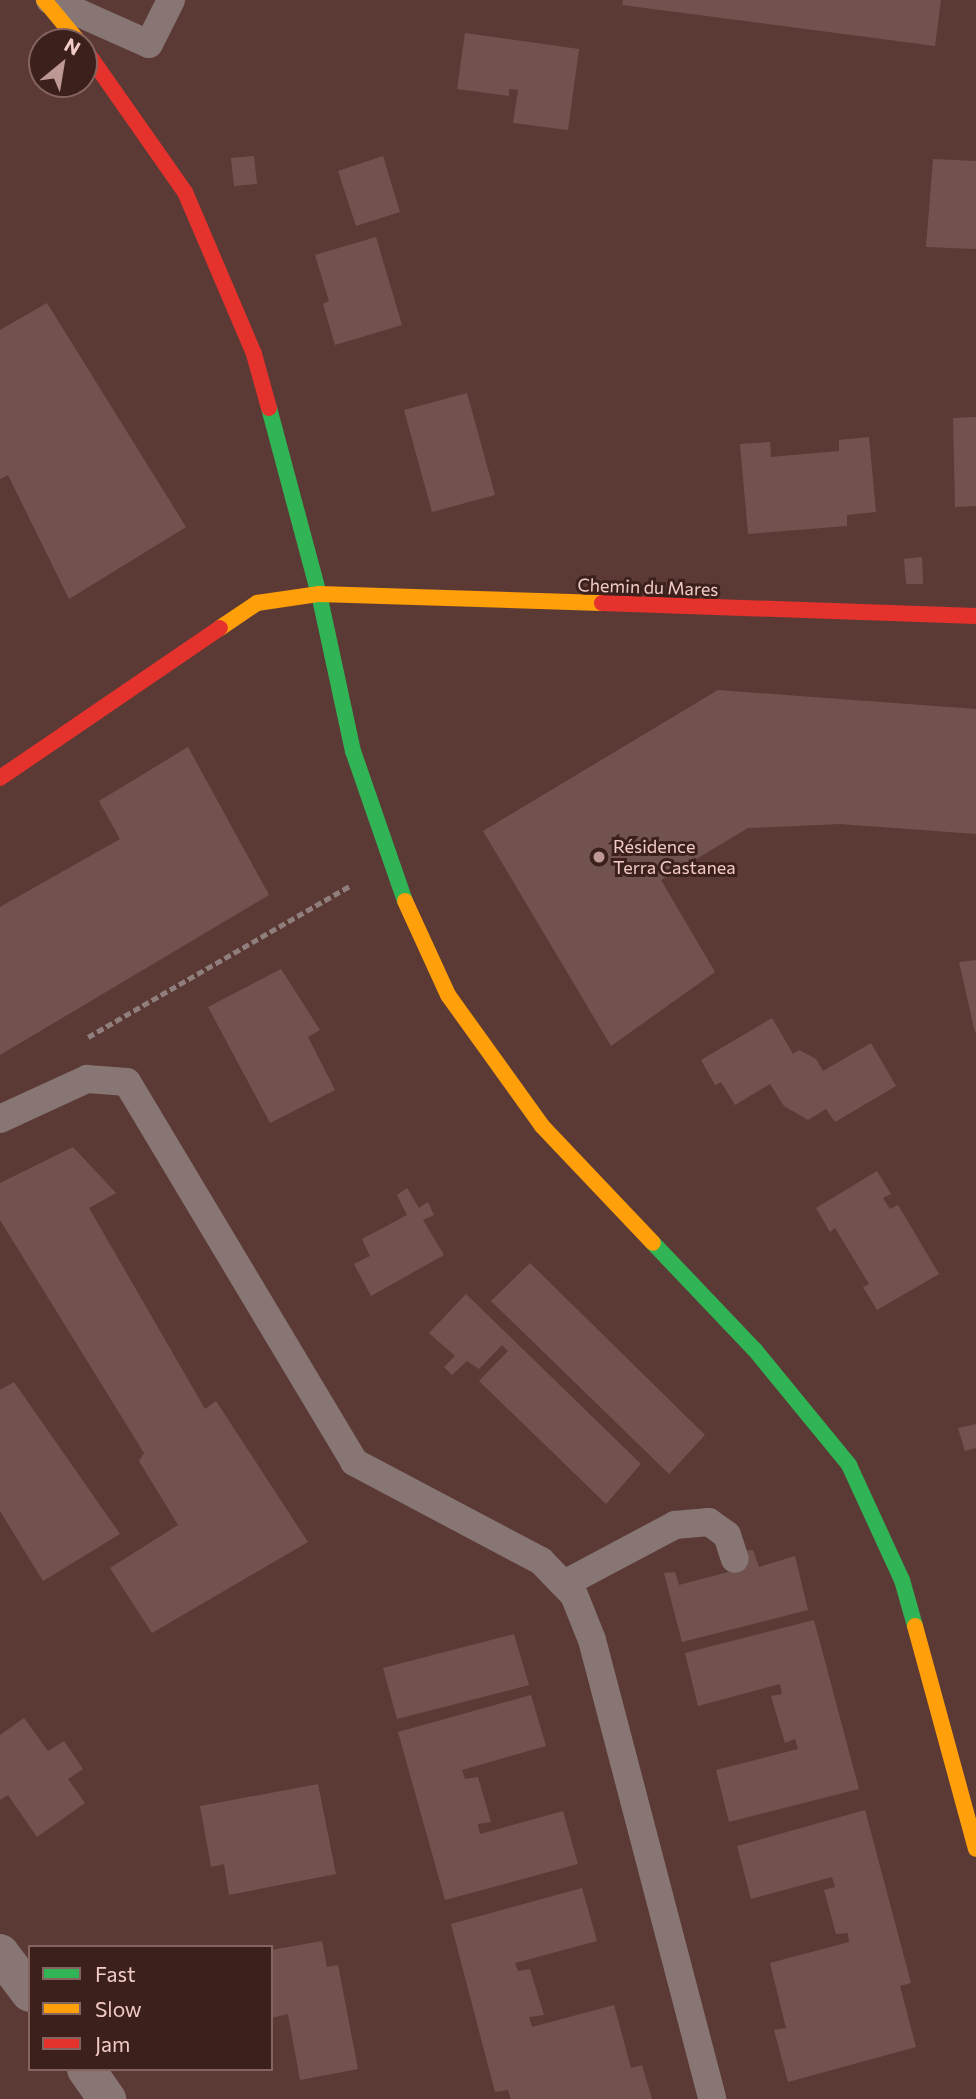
<!DOCTYPE html>
<html>
<head>
<meta charset="utf-8">
<style>
  body { margin:0 }
  #map { position:relative; width:976px; height:2099px; overflow:hidden; background:#5b3a36; font-family:Commissioner,sans-serif }
  div>[style] { position:absolute }
  .building>* { inset:0; background:#72524f }
  .path>* { height:4.5px; margin-top:-2.25px; transform-origin:0; background:repeating-linear-gradient(90deg,#8f7e7c 0 7px,transparent 0 10.5px) }
  .lane>* { height:28px; margin:-14px; padding:0 14px; transform-origin:14px; border-radius:14px; background:#877674 }
  .street>* { height:38px; margin:-19px; padding:0 19px; transform-origin:19px; border-radius:19px; background:#877674 }
  .fast>* { height:16px; margin:-8px; padding:0 8px; transform-origin:8px; border-radius:8px; background:#30b455 }
  .slow>* { height:16px; margin:-8px; padding:0 8px; transform-origin:8px; border-radius:8px; background:#ff9f0a }
  .jam>* { height:16px; margin:-8px; padding:0 8px; transform-origin:8px; border-radius:8px; background:#e5322d }
  .dots>* { width:19px; height:19px; translate:-50% -50%; box-sizing:border-box; border:4px solid #3c201c; border-radius:50% }
  span { translate:-50% -50%; white-space:nowrap; text-align:center; line-height:1.15; -webkit-text-stroke:6px #3c201c; paint-order:stroke }
  .street-label { font-size:18px; color:#f2cbc6 }
  .poi-label { font-size:18px; color:#f2cbc6 }
  .left { translate:0 -50%; text-align:left }
  .legend { position:absolute; left:28px; top:1945px; width:245px; height:126px; box-sizing:border-box; background:#3c201c; border:2px solid #856460; margin:0; padding:9px 12px; list-style:none; font-size:21px; color:#f2cbc6 }
  .legend li { display:flex; align-items:center; gap:14px; height:35px }
  .legend b { width:35px; border:2px solid #856460 }
  .north { position:absolute; left:28px; top:28px; width:70px; height:70px; box-sizing:border-box; background:#3c201c; border:2px solid #856460; border-radius:50%; rotate:30deg; font-size:19px; font-weight:700; line-height:28px; text-align:center; color:#f2cbc6 }
  .north::after { content:''; display:block; margin:auto; width:24px; height:32px; background:#bd9894; clip-path:polygon(50% 0,100% 100%,50% 72%,0 100%) }
</style>
</head>
<body>
<div id="map">
  <div class="building">
    <i style="clip-path:polygon(623px 0,941px 0,935px 46px,622px 5px)"></i>
    <i style="clip-path:polygon(465px 33px,579px 49px,568px 130px,513px 123px,518px 90px,509px 89px,509px 96px,457px 89px)"></i>
    <i style="clip-path:polygon(254px 156px,257px 184px,234px 186px,231px 158px)"></i>
    <i style="clip-path:polygon(383px 156px,400px 212px,356px 226px,338px 171px)"></i>
    <i style="clip-path:polygon(933px 159px,976px 161px,976px 249px,926px 247px)"></i>
    <i style="clip-path:polygon(376px 237px,402px 325px,335px 345px,323px 304px,329px 301px,315px 255px)"></i>
    <i style="clip-path:polygon(47px 303px,186px 527px,69px 599px,8px 475px,0 479px,0 330px)"></i>
    <i style="clip-path:polygon(467px 393px,495px 495px,432px 512px,404px 410px)"></i>
    <i style="clip-path:polygon(976px 417px,976px 506px,955px 507px,953px 418px)"></i>
    <i style="clip-path:polygon(869px 437px,876px 512px,847px 515px,847px 526px,748px 534px,740px 444px,770px 442px,771px 457px,839px 451px,839px 440px)"></i>
    <i style="clip-path:polygon(922px 557px,923px 584px,906px 584px,904px 559px)"></i>
    <i style="clip-path:polygon(718px 690px,976px 709px,976px 834px,840px 824px,748px 828px,661px 880px,715px 972px,611px 1046px,483px 831px)"></i>
    <i style="clip-path:polygon(188px 747px,269px 895px,0 1055px,0 907px,120px 839px,99px 801px)"></i>
    <i style="clip-path:polygon(976px 960px,976px 1031px,975px 1032px,959px 962px)"></i>
    <i style="clip-path:polygon(281px 969px,320px 1030px,308px 1037px,335px 1090px,270px 1123px,208px 1007px)"></i>
    <i style="clip-path:polygon(772px 1018px,793px 1054px,799px 1050px,816px 1059px,823px 1071px,871px 1043px,896px 1086px,835px 1122px,826px 1109px,808px 1120px,784px 1106px,770px 1084px,735px 1105px,721px 1082px,715px 1085px,701px 1060px)"></i>
    <i style="clip-path:polygon(73px 1147px,116px 1193px,89px 1208px,205px 1409px,216px 1401px,308px 1542px,152px 1633px,110px 1568px,178px 1525px,139px 1461px,144px 1453px,0 1220px,0 1183px)"></i>
    <i style="clip-path:polygon(877px 1171px,891px 1194px,883px 1198px,890px 1209px,898px 1205px,939px 1274px,877px 1310px,863px 1287px,869px 1284px,835px 1228px,830px 1232px,816px 1208px)"></i>
    <i style="clip-path:polygon(407px 1188px,419px 1208px,428px 1202px,434px 1215px,423px 1220px,444px 1255px,371px 1296px,354px 1264px,370px 1256px,362px 1239px,407px 1215px,397px 1195px)"></i>
    <i style="clip-path:polygon(530px 1263px,705px 1435px,669px 1474px,491px 1301px)"></i>
    <i style="clip-path:polygon(466px 1294px,641px 1464px,606px 1504px,479px 1381px,508px 1351px,502px 1345px,479px 1369px,467px 1361px,452px 1375px,444px 1367px,455px 1356px,429px 1333px)"></i>
    <i style="clip-path:polygon(14px 1382px,120px 1534px,43px 1581px,0 1511px,0 1390px)"></i>
    <i style="clip-path:polygon(976px 1424px,976px 1448px,965px 1451px,958px 1428px)"></i>
    <i style="clip-path:polygon(753px 1550px,759px 1567px,795px 1556px,808px 1610px,682px 1642px,664px 1573px,675px 1572px,679px 1585px,747px 1567px,744px 1551px)"></i>
    <i style="clip-path:polygon(814px 1620px,859px 1789px,729px 1822px,716px 1770px,798px 1749px,795px 1739px,785px 1743px,771px 1696px,782px 1694px,780px 1684px,698px 1706px,685px 1653px)"></i>
    <i style="clip-path:polygon(514px 1634px,529px 1685px,397px 1719px,383px 1668px)"></i>
    <i style="clip-path:polygon(531px 1695px,546px 1746px,462px 1770px,465px 1779px,478px 1777px,491px 1822px,478px 1824px,480px 1834px,563px 1811px,578px 1864px,445px 1900px,398px 1732px)"></i>
    <i style="clip-path:polygon(24px 1718px,48px 1751px,64px 1741px,83px 1769px,68px 1779px,85px 1803px,37px 1837px,8px 1795px,0 1800px,0 1735px)"></i>
    <i style="clip-path:polygon(318px 1784px,336px 1874px,229px 1895px,224px 1864px,211px 1867px,200px 1806px)"></i>
    <i style="clip-path:polygon(865px 1810px,911px 1983px,900px 1986px,916px 2047px,788px 2082px,774px 2030px,786px 2028px,770px 1963px,849px 1942px,848px 1933px,836px 1934px,824px 1890px,835px 1887px,832px 1877px,751px 1899px,737px 1846px)"></i>
    <i style="clip-path:polygon(582px 1888px,597px 1941px,515px 1963px,518px 1971px,530px 1969px,544px 2015px,529px 2017px,532px 2027px,614px 2005px,631px 2068px,642px 2065px,652px 2099px,511px 2099px,508px 2090px,495px 2092px,451px 1924px)"></i>
    <i style="clip-path:polygon(322px 1941px,327px 1967px,338px 1965px,358px 2069px,300px 2080px,288px 2014px,271px 2018px,271px 1950px)"></i>
  </div>
  <div class="path">
    <i style="left:88px;top:1037px;width:302px;rotate:-30deg"></i>
  </div>
  <div class="lane">
    <i style="left:50px;top:0;width:108px;rotate:24deg"></i>
    <i style="left:149px;top:44px;width:49px;rotate:-63.4deg"></i>
    <i style="left:0;top:1119px;width:96px;rotate:-24.7deg"></i>
    <i style="left:87px;top:1079px;width:40px;rotate:4.3deg"></i>
    <i style="left:127px;top:1082px;width:443px;rotate:59.1deg"></i>
    <i style="left:354px;top:1462px;width:212px;rotate:27.9deg"></i>
    <i style="left:541px;top:1561px;width:47px;rotate:45.9deg"></i>
    <i style="left:574px;top:1595px;width:48px;rotate:68.2deg"></i>
    <i style="left:592px;top:1640px;width:474px;rotate:75.3deg"></i>
    <i style="left:564px;top:1584px;width:126px;rotate:-28deg"></i>
    <i style="left:675px;top:1525px;width:34px;rotate:-5deg"></i>
    <i style="left:709px;top:1522px;width:22px;rotate:36deg"></i>
    <i style="left:727px;top:1535px;width:25px;rotate:72deg"></i>
  </div>
  <div class="street">
    <i style="left:0;top:1953px;width:50px;rotate:53.1deg"></i>
    <i style="left:86px;top:2069px;width:37px;rotate:55deg"></i>
  </div>
  <div class="fast">
    <i style="left:269px;top:408px;width:193px;rotate:75deg"></i>
    <i style="left:319px;top:594px;width:161px;rotate:77.8deg"></i>
    <i style="left:353px;top:751px;width:159px;rotate:70.9deg"></i>
    <i style="left:653px;top:1243px;width:148px;rotate:46.4deg"></i>
    <i style="left:755px;top:1350px;width:149px;rotate:50.7deg"></i>
    <i style="left:849px;top:1465px;width:127px;rotate:65.3deg"></i>
    <i style="left:902px;top:1580px;width:48px;rotate:74.2deg"></i>
  </div>
  <div class="slow">
    <i style="left:44px;top:0;width:55px;rotate:50.2deg"></i>
    <i style="left:220px;top:628px;width:45px;rotate:-34deg"></i>
    <i style="left:257px;top:603px;width:63px;rotate:-8.3deg"></i>
    <i style="left:319px;top:594px;width:283px;rotate:1.8deg"></i>
    <i style="left:405px;top:901px;width:103px;rotate:65.4deg"></i>
    <i style="left:448px;top:995px;width:161px;rotate:54.3deg"></i>
    <i style="left:542px;top:1126px;width:161px;rotate:46.5deg"></i>
    <i style="left:915px;top:1626px;width:231px;rotate:74.7deg"></i>
  </div>
  <div class="jam">
    <i style="left:84px;top:48px;width:176px;rotate:55deg"></i>
    <i style="left:185px;top:192px;width:176px;rotate:66.9deg"></i>
    <i style="left:254px;top:354px;width:56px;rotate:74.5deg"></i>
    <i style="left:602px;top:603px;width:374px;rotate:2deg"></i>
    <i style="left:0;top:778px;width:266px;rotate:-34.3deg"></i>
  </div>
  <div class="dots">
    <i style="left:599px;top:857px;background:#bd9894"></i>
  </div>
  <div class="street-label">
    <span style="left:648px;top:587px;rotate:2deg">Chemin du Mares</span>
  </div>
  <div class="poi-label">
    <span class="left" style="left:613px;top:857px">Résidence<br>Terra Castanea</span>
  </div>
  <ul class="legend">
  <li><b style="height:9px;background:#30b455"></b>Fast</li>
  <li><b style="height:9px;background:#ff9f0a"></b>Slow</li>
  <li><b style="height:9px;background:#e5322d"></b>Jam</li>
  </ul>
  <div class="north">N</div>
</div>
</body>
</html>
